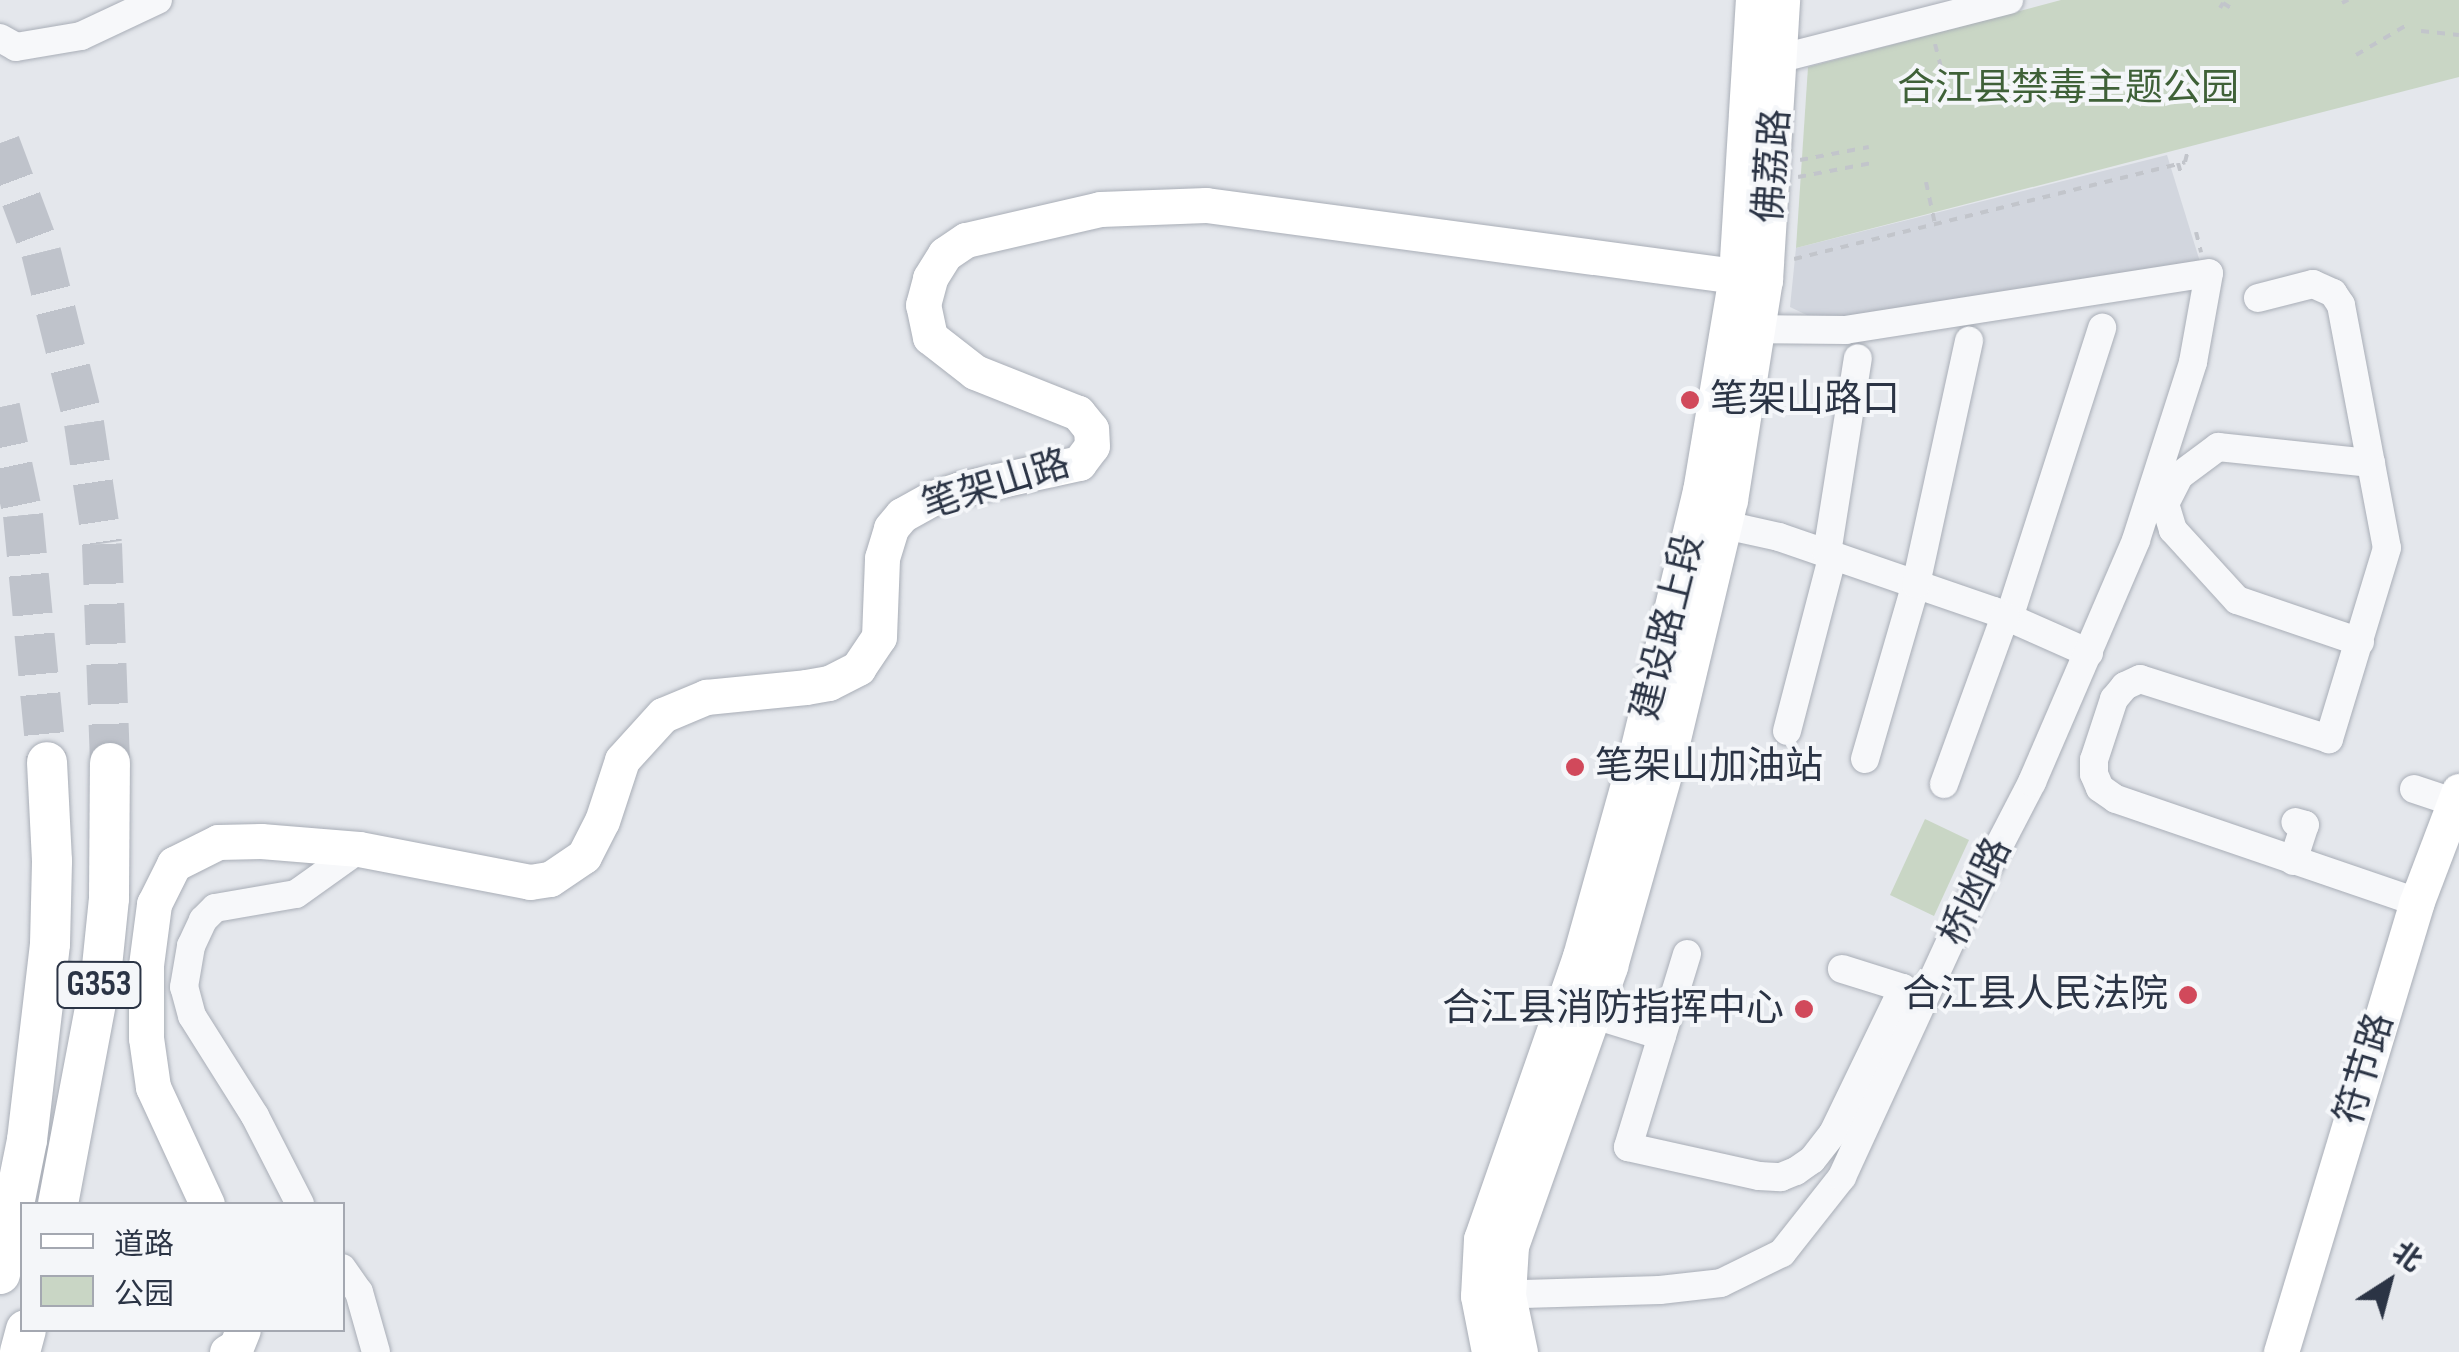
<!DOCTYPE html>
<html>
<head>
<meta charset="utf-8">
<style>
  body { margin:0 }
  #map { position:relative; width:2459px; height:1352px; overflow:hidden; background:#e4e7ec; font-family:"Sofia Sans Condensed","Noto Sans SC",sans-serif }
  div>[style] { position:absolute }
  .built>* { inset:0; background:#d2d6de }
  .green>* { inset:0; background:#c9d6c5 }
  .highway-tunnel>* { height:40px; margin-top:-20px; transform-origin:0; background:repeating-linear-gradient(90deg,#bfc3cb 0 40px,transparent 0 60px) }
  .path>* { height:4px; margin-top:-2px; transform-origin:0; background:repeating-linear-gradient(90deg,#c2c5cb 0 8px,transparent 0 16px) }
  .roads { filter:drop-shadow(0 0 2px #a9aeb7) drop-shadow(0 0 2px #a9aeb7) }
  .minor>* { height:28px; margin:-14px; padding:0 14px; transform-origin:14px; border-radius:14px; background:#f7f8fa }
  .major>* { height:35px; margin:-17.5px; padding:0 17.5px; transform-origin:17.5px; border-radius:17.5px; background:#fff }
  .highway>* { height:40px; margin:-20px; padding:0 20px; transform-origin:20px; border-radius:20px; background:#fff }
  .dots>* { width:28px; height:28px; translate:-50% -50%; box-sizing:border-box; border:5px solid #f4f6f9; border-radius:50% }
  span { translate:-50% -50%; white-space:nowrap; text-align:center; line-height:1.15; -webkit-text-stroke:8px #f4f6f9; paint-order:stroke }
  .shield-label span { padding:2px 8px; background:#f4f6f9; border:2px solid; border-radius:8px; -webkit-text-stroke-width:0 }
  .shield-label { font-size:35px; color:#2b3445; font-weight:700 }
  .park-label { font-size:38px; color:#3f6138 }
  .street-label { font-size:38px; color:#2b3445 }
  .poi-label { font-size:38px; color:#2b3445 }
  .left { translate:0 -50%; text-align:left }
  .right { translate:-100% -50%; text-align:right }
  .legend { position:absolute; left:20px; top:1202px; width:325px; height:130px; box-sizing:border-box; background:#f4f6f9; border:2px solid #a4a8b1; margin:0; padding:12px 18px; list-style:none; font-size:30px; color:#2b3445 }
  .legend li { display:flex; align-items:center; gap:20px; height:50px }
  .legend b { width:50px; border:2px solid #a4a8b1 }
  .north { position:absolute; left:2339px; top:1232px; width:100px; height:100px; -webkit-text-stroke:8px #f4f6f9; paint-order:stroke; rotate:36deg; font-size:28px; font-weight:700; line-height:40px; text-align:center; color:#2b3445 }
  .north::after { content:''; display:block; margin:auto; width:35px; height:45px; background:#2b3445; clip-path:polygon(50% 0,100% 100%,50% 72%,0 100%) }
</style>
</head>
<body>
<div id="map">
  <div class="built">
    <i style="clip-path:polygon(2167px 155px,2201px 265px,1837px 322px,1815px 319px,1790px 307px,1796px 248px)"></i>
  </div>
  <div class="green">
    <i style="clip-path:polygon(2061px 0,2459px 0,2459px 77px,1796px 248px,1808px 67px)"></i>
    <i style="clip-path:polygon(1925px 819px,1969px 840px,1934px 916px,1890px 895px)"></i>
  </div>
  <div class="highway-tunnel">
    <i style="left:0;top:143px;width:116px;rotate:69.4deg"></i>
    <i style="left:41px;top:252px;width:176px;rotate:75.9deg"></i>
    <i style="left:84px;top:423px;width:122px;rotate:81.5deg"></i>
    <i style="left:102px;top:544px;width:219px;rotate:87.9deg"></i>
    <i style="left:0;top:407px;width:110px;rotate:78deg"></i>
    <i style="left:23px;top:515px;width:248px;rotate:84.5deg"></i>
  </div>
  <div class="path">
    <i style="left:2342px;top:3px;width:7px;rotate:-27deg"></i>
    <i style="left:2220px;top:8px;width:6px;rotate:-59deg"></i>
    <i style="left:2223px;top:3px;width:15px;rotate:32deg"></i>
    <i style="left:2421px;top:31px;width:38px;rotate:6deg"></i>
    <i style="left:1935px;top:44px;width:40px;rotate:75.6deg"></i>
    <i style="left:2356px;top:55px;width:57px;rotate:-30.6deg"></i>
    <i style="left:1800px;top:160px;width:70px;rotate:-10.7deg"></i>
    <i style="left:2178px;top:163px;width:15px;rotate:74deg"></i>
    <i style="left:1798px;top:177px;width:75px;rotate:-10.7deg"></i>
    <i style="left:1926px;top:182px;width:43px;rotate:77.9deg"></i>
    <i style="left:2196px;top:232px;width:21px;rotate:76deg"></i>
    <i style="left:1794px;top:259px;width:403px;rotate:-13.9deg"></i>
    <i style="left:2185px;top:162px;width:12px;rotate:-76deg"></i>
  </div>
  <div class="roads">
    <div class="minor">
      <i style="left:0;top:38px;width:18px;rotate:29deg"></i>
      <i style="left:16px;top:47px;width:66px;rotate:-9.6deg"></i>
      <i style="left:81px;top:36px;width:85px;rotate:-25.1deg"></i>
      <i style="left:1762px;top:63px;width:255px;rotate:-14.3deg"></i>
      <i style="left:2258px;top:298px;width:57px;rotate:-14.3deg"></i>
      <i style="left:2313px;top:284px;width:22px;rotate:24deg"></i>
      <i style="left:2333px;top:293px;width:14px;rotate:56deg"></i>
      <i style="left:2341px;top:305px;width:247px;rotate:79.3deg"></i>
      <i style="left:2387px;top:548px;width:200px;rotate:106.9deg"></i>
      <i style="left:2329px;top:739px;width:198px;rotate:-162.4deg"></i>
      <i style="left:2140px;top:679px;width:17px;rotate:155deg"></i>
      <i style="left:2125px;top:686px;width:17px;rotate:130deg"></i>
      <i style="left:2114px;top:699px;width:64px;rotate:108.2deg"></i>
      <i style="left:2094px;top:760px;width:14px;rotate:90deg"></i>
      <i style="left:2094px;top:774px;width:15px;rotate:67deg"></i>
      <i style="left:2100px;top:788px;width:19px;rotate:35deg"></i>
      <i style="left:2116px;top:799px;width:318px;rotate:18.9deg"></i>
      <i style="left:1725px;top:525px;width:55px;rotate:12.5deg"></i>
      <i style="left:1779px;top:537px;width:227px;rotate:19deg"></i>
      <i style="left:1994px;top:611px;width:104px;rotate:23.9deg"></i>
      <i style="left:1827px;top:553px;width:197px;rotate:-81deg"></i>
      <i style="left:2009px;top:618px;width:305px;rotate:-72.2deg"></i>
      <i style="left:2360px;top:642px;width:130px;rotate:-161.1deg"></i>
      <i style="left:2237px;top:600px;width:95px;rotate:-132.4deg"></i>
      <i style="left:2173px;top:530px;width:27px;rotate:-107deg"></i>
      <i style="left:2165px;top:504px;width:31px;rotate:-63deg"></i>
      <i style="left:2179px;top:476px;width:49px;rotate:-36.6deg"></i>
      <i style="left:2218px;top:447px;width:154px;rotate:6deg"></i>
      <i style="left:1787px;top:731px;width:182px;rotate:-75.4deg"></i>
      <i style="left:1865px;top:759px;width:182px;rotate:-73.8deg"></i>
      <i style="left:1916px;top:584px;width:249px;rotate:-77.7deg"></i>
      <i style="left:1944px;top:784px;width:179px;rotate:-70deg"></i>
      <i style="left:2414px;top:789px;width:41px;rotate:18.4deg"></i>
      <i style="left:2293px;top:861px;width:38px;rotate:-72deg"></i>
      <i style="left:2305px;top:825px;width:10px;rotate:-163deg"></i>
      <i style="left:1687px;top:954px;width:202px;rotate:107deg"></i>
      <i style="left:1628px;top:1147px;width:134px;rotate:12.5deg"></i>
      <i style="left:1759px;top:1176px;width:22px;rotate:3deg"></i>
      <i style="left:1781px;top:1177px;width:16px;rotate:-22deg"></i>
      <i style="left:1796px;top:1171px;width:19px;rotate:-35deg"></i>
      <i style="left:1812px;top:1160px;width:34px;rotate:-52deg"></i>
      <i style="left:1833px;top:1133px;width:161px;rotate:-64.2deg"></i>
      <i style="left:1903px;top:988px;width:64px;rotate:-162.7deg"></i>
      <i style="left:1575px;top:1009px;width:91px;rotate:17.2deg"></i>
      <i style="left:300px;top:1204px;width:99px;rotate:-117.1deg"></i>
      <i style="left:255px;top:1116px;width:118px;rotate:-122.2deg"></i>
      <i style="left:192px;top:1016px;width:30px;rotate:-105deg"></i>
      <i style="left:184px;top:987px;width:42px;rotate:-80.3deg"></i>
      <i style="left:191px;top:946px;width:29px;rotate:-65deg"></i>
      <i style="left:203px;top:920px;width:17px;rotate:-45deg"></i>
      <i style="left:215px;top:908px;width:82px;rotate:-9.8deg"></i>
      <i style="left:296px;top:894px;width:77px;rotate:-35.5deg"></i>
      <i style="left:342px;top:1268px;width:29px;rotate:55deg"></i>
      <i style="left:359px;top:1292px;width:62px;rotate:74.2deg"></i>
      <i style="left:1489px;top:1295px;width:171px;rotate:-1.7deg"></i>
      <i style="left:1660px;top:1290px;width:61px;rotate:-6.5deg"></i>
      <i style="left:1721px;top:1283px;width:68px;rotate:-26.2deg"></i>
      <i style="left:1782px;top:1253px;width:97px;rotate:-51.7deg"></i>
      <i style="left:1842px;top:1177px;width:280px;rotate:-65.3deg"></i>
      <i style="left:1959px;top:923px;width:159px;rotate:-62.6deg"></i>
      <i style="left:2032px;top:782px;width:263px;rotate:-66.7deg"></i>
      <i style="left:2136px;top:540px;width:187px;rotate:-72.2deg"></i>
      <i style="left:2193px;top:362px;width:90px;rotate:-79.8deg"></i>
      <i style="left:2209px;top:273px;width:367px;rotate:171.1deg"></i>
      <i style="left:1846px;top:330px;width:107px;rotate:-179.5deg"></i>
    </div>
    <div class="major">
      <i style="left:207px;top:1204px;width:129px;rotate:-114.8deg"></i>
      <i style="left:153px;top:1087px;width:49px;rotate:-98.1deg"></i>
      <i style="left:146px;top:1038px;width:73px;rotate:-90deg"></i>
      <i style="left:146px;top:965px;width:62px;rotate:-82.5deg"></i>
      <i style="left:154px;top:904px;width:45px;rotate:-63.4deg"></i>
      <i style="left:174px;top:864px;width:49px;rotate:-26.6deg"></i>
      <i style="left:218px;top:842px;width:43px;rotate:-1.3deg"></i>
      <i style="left:261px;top:841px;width:98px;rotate:4.7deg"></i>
      <i style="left:359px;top:849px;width:174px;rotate:10.9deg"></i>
      <i style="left:530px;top:882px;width:20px;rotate:-9deg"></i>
      <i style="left:550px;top:879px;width:41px;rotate:-34.1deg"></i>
      <i style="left:584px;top:856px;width:39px;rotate:-63deg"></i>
      <i style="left:602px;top:821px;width:64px;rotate:-71.8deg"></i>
      <i style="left:622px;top:760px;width:61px;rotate:-47.7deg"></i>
      <i style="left:663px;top:715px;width:47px;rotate:-22.7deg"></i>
      <i style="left:706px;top:697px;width:100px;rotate:-5.7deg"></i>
      <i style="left:806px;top:687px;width:23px;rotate:-10deg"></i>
      <i style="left:829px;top:683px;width:33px;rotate:-27deg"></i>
      <i style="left:858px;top:668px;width:37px;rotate:-56deg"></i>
      <i style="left:879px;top:637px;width:79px;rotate:-87.8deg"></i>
      <i style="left:882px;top:558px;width:31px;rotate:-73deg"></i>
      <i style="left:891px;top:528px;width:17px;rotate:-50deg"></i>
      <i style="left:902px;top:515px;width:35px;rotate:-29deg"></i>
      <i style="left:933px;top:498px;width:28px;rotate:-18deg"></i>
      <i style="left:960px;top:489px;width:122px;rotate:-12.3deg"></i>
      <i style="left:1079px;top:463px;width:21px;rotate:-53deg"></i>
      <i style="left:1092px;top:446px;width:17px;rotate:-93deg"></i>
      <i style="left:1091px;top:429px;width:21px;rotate:-129deg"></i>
      <i style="left:1078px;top:413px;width:111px;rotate:-158.3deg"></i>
      <i style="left:975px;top:372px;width:57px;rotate:-142.1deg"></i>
      <i style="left:930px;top:337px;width:33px;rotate:-102deg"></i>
      <i style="left:923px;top:305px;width:28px;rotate:-75deg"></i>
      <i style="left:930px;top:278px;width:28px;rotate:-58deg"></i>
      <i style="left:945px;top:254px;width:25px;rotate:-34deg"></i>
      <i style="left:966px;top:240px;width:138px;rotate:-13deg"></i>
      <i style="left:1100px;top:209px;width:106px;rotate:-2.2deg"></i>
      <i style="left:1206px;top:205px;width:564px;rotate:7.64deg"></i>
      <i style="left:227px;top:1352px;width:10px;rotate:-29deg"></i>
      <i style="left:236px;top:1347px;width:18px;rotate:-68deg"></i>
      <i style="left:1489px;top:1352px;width:57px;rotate:-101.1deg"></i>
      <i style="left:1478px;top:1296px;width:57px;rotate:-87deg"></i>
      <i style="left:1481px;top:1239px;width:300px;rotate:-70.7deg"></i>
      <i style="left:1580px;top:956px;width:209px;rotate:-74.4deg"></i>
      <i style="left:1636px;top:755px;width:272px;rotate:-76.4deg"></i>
      <i style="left:1700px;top:491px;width:218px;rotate:-80.5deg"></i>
      <i style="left:1736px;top:276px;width:277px;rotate:-86.5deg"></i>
      <i style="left:1520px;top:1352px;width:58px;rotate:-101.9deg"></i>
      <i style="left:1508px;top:1295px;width:49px;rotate:-86.5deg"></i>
      <i style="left:1511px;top:1246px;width:297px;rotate:-70.5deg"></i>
      <i style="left:1610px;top:966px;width:210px;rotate:-74.2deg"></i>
      <i style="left:1667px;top:764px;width:271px;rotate:-76.6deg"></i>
      <i style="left:1730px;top:500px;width:223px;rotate:-81deg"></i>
      <i style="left:1765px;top:280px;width:281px;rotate:-86.5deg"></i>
      <i style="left:2281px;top:1352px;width:468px;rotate:-73.2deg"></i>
      <i style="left:2416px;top:904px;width:121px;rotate:-69.2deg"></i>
    </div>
    <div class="highway">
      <i style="left:58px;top:1204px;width:232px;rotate:-79.3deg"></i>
      <i style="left:101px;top:976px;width:78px;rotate:-84.1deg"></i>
      <i style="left:109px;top:898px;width:135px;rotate:-89.6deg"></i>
      <i style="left:0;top:1274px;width:137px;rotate:-78.6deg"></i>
      <i style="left:27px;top:1140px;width:197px;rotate:-83.3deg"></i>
      <i style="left:50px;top:944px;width:83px;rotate:-88.6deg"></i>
      <i style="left:52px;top:861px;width:99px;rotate:-92.9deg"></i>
      <i style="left:20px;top:1352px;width:23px;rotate:-75deg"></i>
    </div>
  </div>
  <div class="dots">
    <i style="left:1690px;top:400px;background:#d1495b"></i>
    <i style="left:1575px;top:767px;background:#d1495b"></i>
    <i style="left:2188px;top:995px;background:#d1495b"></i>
    <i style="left:1804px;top:1009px;background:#d1495b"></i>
  </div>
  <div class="shield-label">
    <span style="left:99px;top:985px">G353</span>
  </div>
  <div class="park-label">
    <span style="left:2068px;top:89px">合江县禁毒主题公园</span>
  </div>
  <div class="street-label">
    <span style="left:1773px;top:166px;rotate:-86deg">佛荔路</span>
    <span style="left:996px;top:485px;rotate:-17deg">笔架山路</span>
    <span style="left:1668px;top:627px;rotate:-76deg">建设路上段</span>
    <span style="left:1976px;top:892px;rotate:-64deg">桥凼路</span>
    <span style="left:2365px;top:1069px;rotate:-73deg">符节路</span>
  </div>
  <div class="poi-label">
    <span class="left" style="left:1710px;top:400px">笔架山路口</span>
    <span class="left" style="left:1595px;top:767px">笔架山加油站</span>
    <span class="right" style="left:2168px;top:995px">合江县人民法院</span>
    <span class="right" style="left:1784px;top:1009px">合江县消防指挥中心</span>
  </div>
  <ul class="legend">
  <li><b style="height:12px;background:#fff"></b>道路</li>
  <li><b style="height:28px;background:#c9d6c5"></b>公园</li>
  </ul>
  <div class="north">北</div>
</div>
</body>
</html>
